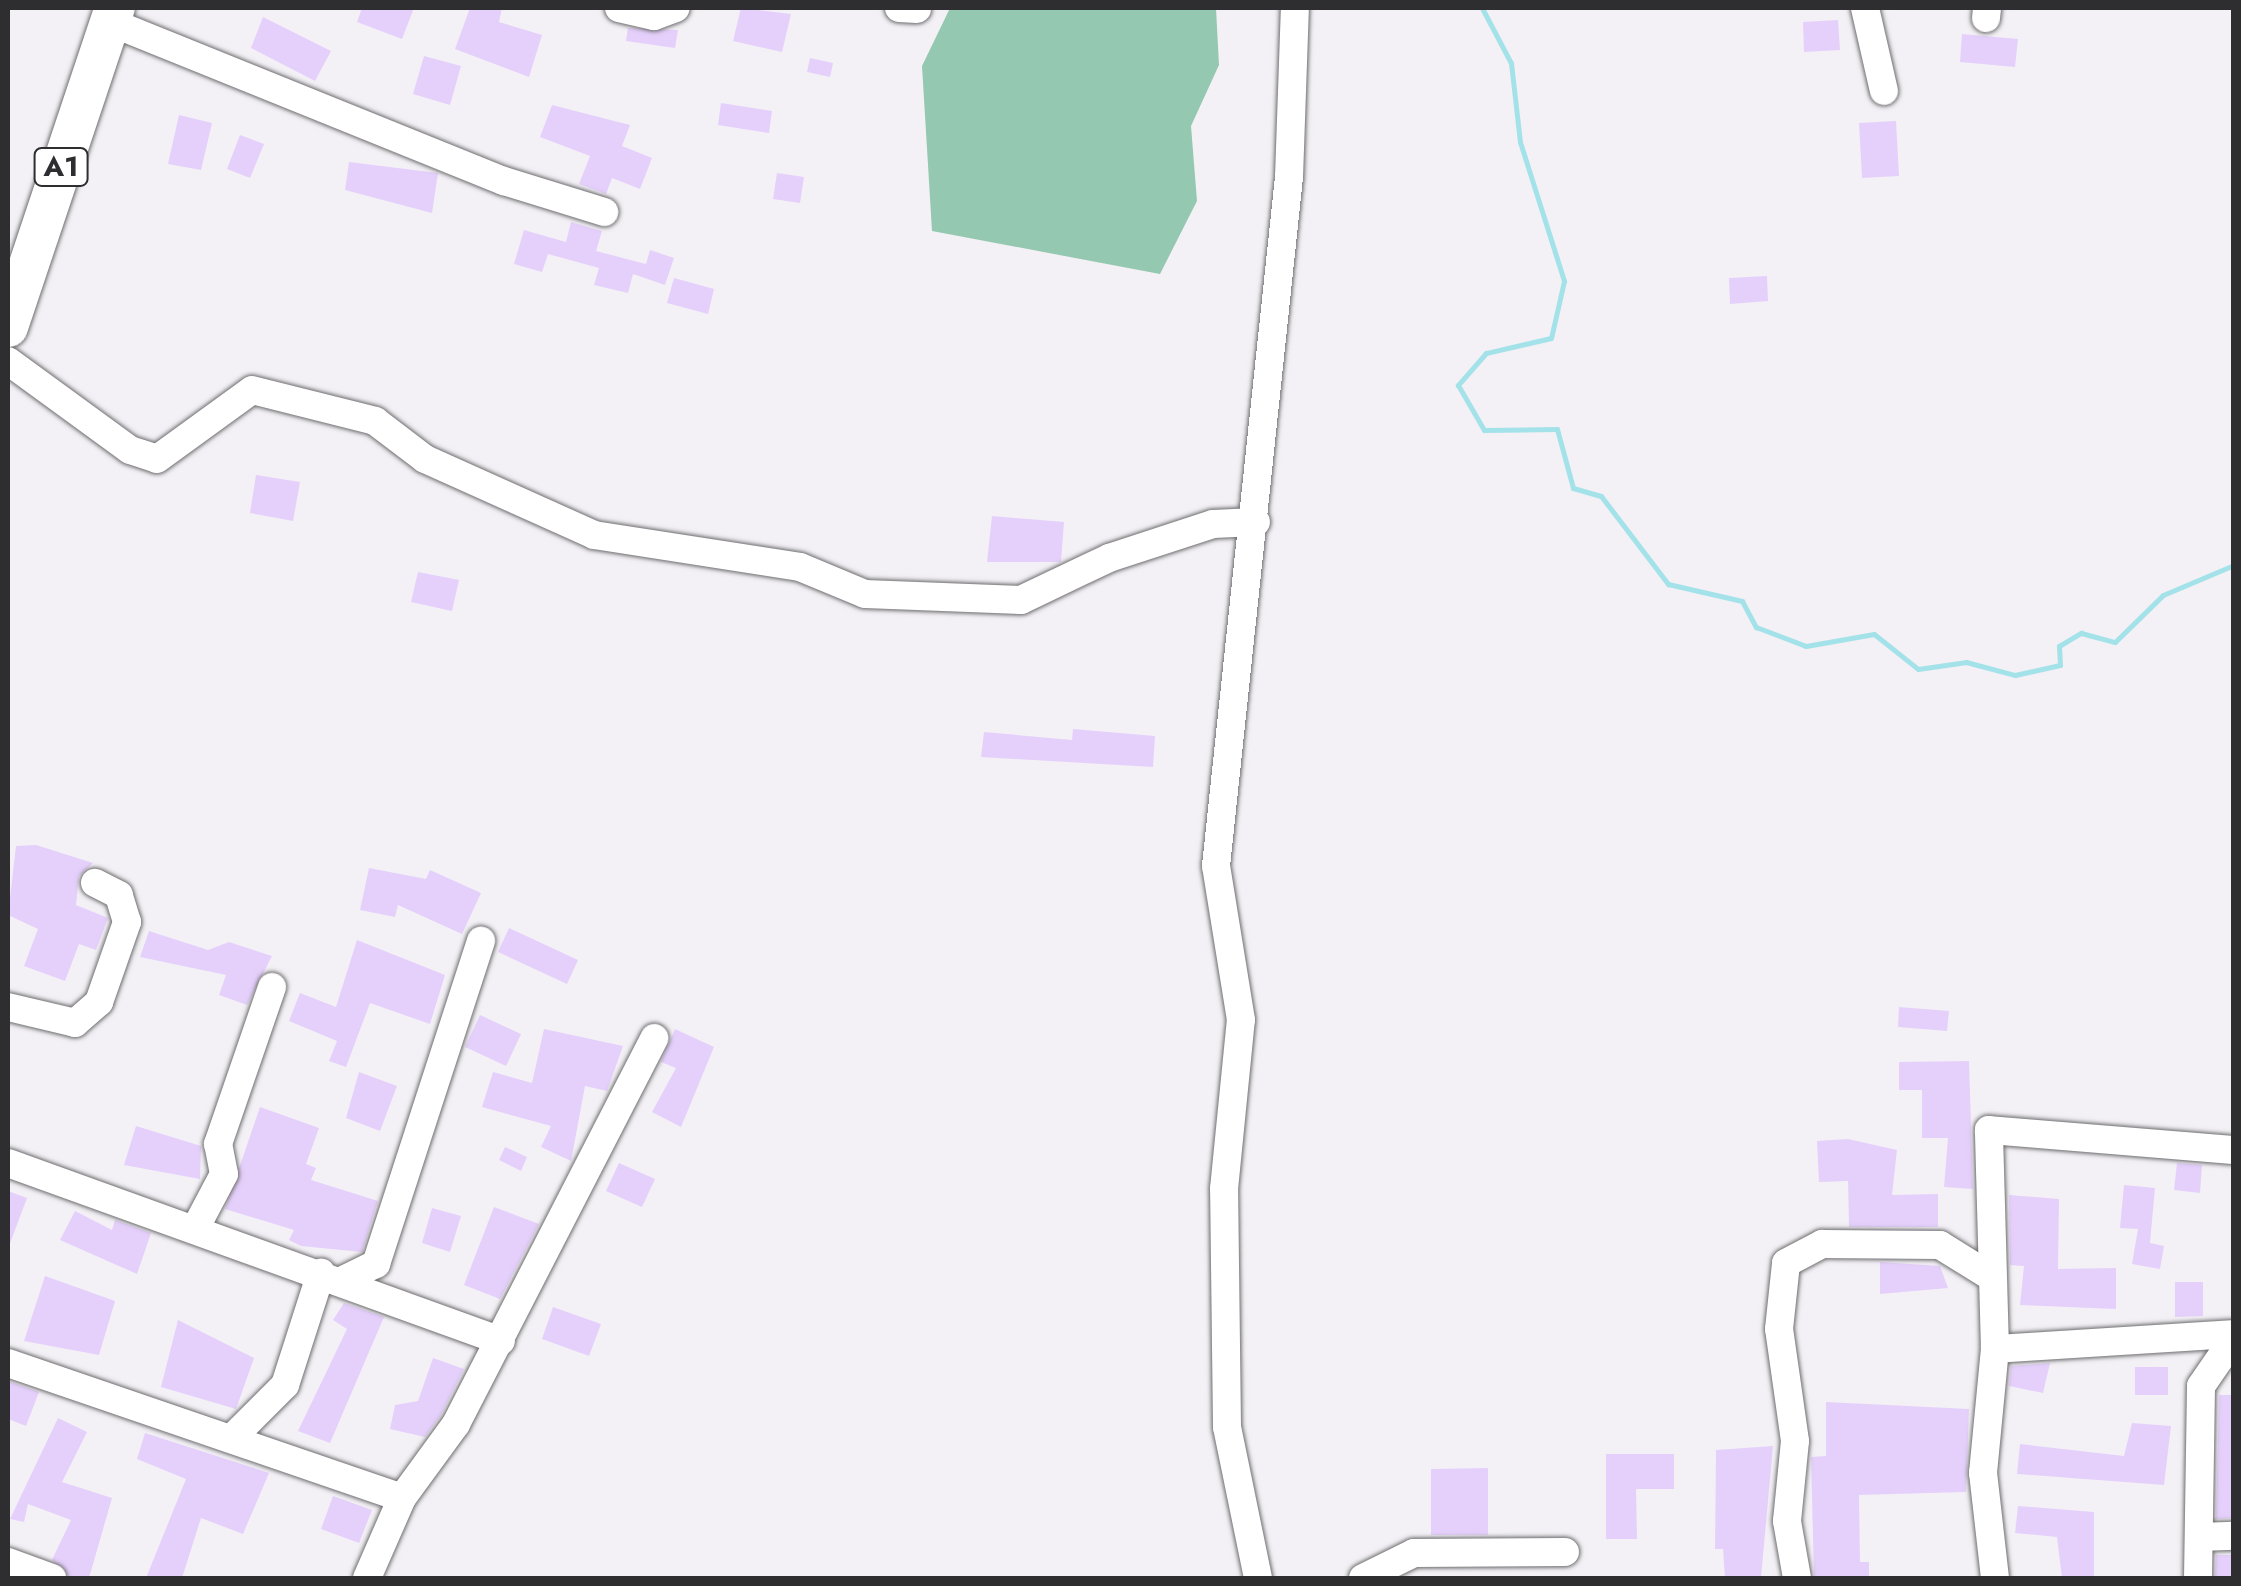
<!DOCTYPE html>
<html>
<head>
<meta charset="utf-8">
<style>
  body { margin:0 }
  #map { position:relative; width:2241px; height:1586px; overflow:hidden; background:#f3f1f5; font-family:Jost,sans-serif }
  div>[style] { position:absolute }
  .forest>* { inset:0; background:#95c8b0 }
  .stream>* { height:5px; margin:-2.5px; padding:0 2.5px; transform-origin:2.5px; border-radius:2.5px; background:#a4e2e9 }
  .building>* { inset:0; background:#e5d0fc }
  .roads { filter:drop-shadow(0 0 2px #6e6d70) drop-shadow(0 0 2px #6e6d70) }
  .minor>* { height:28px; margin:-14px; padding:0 14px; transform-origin:14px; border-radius:14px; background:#fff }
  .highway>* { height:40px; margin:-20px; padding:0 20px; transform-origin:20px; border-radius:20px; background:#fff }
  span { translate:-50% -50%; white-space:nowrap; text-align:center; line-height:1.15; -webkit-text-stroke:8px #fff; paint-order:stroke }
  .shield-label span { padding:2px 8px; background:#fff; border:2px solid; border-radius:8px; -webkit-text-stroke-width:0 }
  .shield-label { font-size:28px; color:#2e2d2f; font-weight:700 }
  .frame { position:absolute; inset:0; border:10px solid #2e2d2f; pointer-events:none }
</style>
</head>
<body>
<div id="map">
  <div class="forest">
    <i style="clip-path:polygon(950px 8px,1216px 8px,1219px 65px,1191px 126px,1197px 201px,1160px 274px,932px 231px,922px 66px)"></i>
  </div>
  <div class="stream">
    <i style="left:1482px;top:8px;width:62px;rotate:62.2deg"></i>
    <i style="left:1511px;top:63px;width:80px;rotate:83.5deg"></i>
    <i style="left:1520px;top:142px;width:146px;rotate:72.4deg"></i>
    <i style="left:1564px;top:281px;width:58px;rotate:102.8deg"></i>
    <i style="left:1551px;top:338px;width:67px;rotate:167deg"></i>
    <i style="left:1486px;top:353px;width:43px;rotate:131.2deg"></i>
    <i style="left:1458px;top:385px;width:52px;rotate:60deg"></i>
    <i style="left:1484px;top:430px;width:73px;rotate:-0.8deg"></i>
    <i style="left:1557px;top:429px;width:61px;rotate:74.8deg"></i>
    <i style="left:1573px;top:488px;width:29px;rotate:16deg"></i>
    <i style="left:1601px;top:496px;width:111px;rotate:52.7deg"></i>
    <i style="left:1668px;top:584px;width:76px;rotate:12.9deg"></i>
    <i style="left:1742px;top:601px;width:30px;rotate:62deg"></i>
    <i style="left:1756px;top:627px;width:53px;rotate:20.8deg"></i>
    <i style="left:1806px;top:646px;width:69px;rotate:-10deg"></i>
    <i style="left:1874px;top:634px;width:56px;rotate:38.5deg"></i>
    <i style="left:1918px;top:669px;width:49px;rotate:-8.3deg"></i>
    <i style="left:1966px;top:662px;width:51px;rotate:14.9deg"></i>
    <i style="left:2015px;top:675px;width:46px;rotate:-12.5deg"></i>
    <i style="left:2060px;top:665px;width:19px;rotate:-93deg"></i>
    <i style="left:2059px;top:646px;width:26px;rotate:-31deg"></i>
    <i style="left:2081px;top:633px;width:35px;rotate:15deg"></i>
    <i style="left:2115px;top:642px;width:67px;rotate:-44.4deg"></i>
    <i style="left:2163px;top:595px;width:77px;rotate:-22.9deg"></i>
  </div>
  <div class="building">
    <i style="clip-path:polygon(362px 8px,414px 8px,402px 39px,357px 22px)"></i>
    <i style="clip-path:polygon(470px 8px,502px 8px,499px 22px,542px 35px,529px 77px,455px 49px)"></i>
    <i style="clip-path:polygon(741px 8px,791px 14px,782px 52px,733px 41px)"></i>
    <i style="clip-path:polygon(263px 17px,331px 51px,315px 81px,251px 48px)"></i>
    <i style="clip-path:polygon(1838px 20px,1840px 50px,1804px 52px,1803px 22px)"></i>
    <i style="clip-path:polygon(628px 28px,678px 30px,675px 48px,626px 41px)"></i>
    <i style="clip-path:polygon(1962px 34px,2018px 39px,2015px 67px,1960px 62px)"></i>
    <i style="clip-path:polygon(424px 56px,461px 66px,450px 105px,413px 94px)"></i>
    <i style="clip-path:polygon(810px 58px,833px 63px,830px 77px,807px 72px)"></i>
    <i style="clip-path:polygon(721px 103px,772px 111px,769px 133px,718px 125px)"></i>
    <i style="clip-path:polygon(552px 105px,630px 125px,622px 146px,652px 158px,640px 189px,612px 178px,606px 194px,579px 184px,590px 156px,540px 137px)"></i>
    <i style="clip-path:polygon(179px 115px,212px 123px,201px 170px,168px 164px)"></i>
    <i style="clip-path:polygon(1896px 121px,1899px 176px,1862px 178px,1859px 123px)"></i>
    <i style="clip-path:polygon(240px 135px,264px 144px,250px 178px,227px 169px)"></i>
    <i style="clip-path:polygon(349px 162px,438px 173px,432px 213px,345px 190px)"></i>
    <i style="clip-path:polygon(777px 173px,804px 177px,800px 203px,773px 199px)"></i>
    <i style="clip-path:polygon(571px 222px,602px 231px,596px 251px,646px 264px,650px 250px,674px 258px,665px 285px,633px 274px,628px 293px,594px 285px,599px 268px,548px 254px,542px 272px,514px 264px,524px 230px,566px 242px)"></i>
    <i style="clip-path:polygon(1767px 276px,1768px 301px,1730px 304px,1729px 278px)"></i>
    <i style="clip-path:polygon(674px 278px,714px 289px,708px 314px,667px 303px)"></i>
    <i style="clip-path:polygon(256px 475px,300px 482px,293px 521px,250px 513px)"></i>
    <i style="clip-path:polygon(992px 516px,1064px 522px,1061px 562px,987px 562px)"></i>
    <i style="clip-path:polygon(418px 572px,459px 580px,452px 611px,411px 602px)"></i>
    <i style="clip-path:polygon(1073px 729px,1155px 736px,1153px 767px,981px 757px,984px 732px,1072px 740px)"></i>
    <i style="clip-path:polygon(36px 845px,93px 863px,79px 876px,76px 905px,108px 918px,96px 950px,79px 944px,65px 981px,24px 966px,38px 929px,8px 915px,16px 846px)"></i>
    <i style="clip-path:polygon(369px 868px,426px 879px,430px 870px,481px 893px,462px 934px,398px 905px,395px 917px,360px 910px)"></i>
    <i style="clip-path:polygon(509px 928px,578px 960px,567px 984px,498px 952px)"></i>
    <i style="clip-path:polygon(149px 931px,208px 950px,229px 942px,272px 956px,247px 1005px,219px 995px,226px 975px,140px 957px)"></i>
    <i style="clip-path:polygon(357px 940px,445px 975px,430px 1024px,370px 1003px,346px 1067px,329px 1061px,337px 1041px,289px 1021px,300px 993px,336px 1007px)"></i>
    <i style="clip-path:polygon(1899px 1007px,1949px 1011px,1947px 1031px,1898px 1027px)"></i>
    <i style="clip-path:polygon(480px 1015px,521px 1034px,506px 1066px,465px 1047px)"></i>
    <i style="clip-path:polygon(544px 1029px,623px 1046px,607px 1091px,585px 1086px,571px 1161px,541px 1147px,551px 1126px,482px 1107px,493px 1072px,532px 1083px)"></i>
    <i style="clip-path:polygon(675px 1029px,714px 1047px,681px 1127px,652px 1112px,676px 1068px,661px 1062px)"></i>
    <i style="clip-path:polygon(1969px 1061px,1973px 1189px,1944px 1187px,1948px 1138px,1922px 1138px,1922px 1090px,1899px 1090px,1899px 1062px)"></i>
    <i style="clip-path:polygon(359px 1072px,397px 1086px,380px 1131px,346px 1118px)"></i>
    <i style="clip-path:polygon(260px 1107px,319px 1128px,306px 1164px,316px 1168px,311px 1180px,378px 1201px,362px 1252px,301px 1246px,289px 1240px,294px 1230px,225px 1209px)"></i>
    <i style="clip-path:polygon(136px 1126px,201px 1146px,200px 1179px,124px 1165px)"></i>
    <i style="clip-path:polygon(1848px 1139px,1897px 1150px,1892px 1195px,1938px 1194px,1938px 1227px,1849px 1227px,1848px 1181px,1819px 1182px,1817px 1141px)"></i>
    <i style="clip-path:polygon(505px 1147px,527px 1157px,521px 1171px,499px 1160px)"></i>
    <i style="clip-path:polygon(619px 1163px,655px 1179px,642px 1207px,606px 1191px)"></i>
    <i style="clip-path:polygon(2177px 1163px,2202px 1165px,2200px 1193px,2174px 1190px)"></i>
    <i style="clip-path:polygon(2124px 1185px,2155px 1188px,2150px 1243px,2164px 1246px,2160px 1269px,2132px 1264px,2138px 1229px,2120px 1228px)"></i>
    <i style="clip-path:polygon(8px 1191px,27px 1198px,9px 1246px,8px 1245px)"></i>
    <i style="clip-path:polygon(2009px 1195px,2059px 1199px,2058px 1269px,2116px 1268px,2116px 1309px,2020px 1305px,2024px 1266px,2010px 1265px)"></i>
    <i style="clip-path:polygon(494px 1207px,539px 1224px,500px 1299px,464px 1285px)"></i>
    <i style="clip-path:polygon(432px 1208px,461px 1216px,450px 1252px,422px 1243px)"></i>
    <i style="clip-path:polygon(75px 1211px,112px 1230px,115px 1220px,151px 1233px,137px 1274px,60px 1240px)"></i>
    <i style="clip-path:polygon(1880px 1262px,1940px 1266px,1948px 1288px,1880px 1294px)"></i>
    <i style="clip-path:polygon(45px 1276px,115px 1301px,99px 1355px,24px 1341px)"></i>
    <i style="clip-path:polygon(2175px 1282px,2203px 1282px,2203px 1316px,2175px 1317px)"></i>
    <i style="clip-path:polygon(344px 1303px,384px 1317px,330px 1443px,298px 1431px,347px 1329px,333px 1320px)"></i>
    <i style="clip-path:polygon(553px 1307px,601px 1324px,589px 1356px,542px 1339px)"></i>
    <i style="clip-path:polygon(178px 1320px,254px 1358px,236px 1409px,161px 1387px)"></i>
    <i style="clip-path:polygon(433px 1358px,464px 1369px,441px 1415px,425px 1437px,390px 1429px,395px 1405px,418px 1401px)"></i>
    <i style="clip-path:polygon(2050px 1363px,2043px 1393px,2009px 1386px,2011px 1366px)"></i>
    <i style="clip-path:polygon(2135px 1367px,2168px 1367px,2168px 1395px,2135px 1395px)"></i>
    <i style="clip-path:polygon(8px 1381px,39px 1392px,26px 1426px,8px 1419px)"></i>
    <i style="clip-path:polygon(2219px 1395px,2234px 1395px,2234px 1518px,2216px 1519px)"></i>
    <i style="clip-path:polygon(1826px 1402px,1969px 1409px,1966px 1492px,1859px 1495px,1860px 1562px,1869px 1562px,1869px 1578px,1814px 1578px,1811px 1457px,1826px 1456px)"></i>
    <i style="clip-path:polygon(58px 1418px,87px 1432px,62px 1482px,112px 1498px,89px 1578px,69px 1576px,52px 1560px,71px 1520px,28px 1504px,24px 1522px,10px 1519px)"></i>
    <i style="clip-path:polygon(2132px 1423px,2171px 1426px,2164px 1485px,2017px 1474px,2020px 1444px,2124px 1456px)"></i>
    <i style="clip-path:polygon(145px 1433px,269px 1473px,243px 1534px,201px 1518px,182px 1578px,146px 1578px,186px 1479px,137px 1459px)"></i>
    <i style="clip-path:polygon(1773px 1446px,1761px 1578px,1725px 1578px,1723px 1549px,1715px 1549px,1716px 1450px)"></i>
    <i style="clip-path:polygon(1606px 1454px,1674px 1454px,1674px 1489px,1636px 1489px,1637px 1539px,1606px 1539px)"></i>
    <i style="clip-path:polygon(1488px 1468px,1488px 1535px,1431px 1535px,1431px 1469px)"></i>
    <i style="clip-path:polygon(333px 1496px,372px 1510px,359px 1543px,321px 1529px)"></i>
    <i style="clip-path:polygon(2018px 1506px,2094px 1512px,2094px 1578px,2062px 1578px,2057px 1537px,2015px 1533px)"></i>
    <i style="clip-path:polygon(2216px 1555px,2234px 1555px,2234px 1578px,2215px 1578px)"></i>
  </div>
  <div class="roads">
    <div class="minor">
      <i style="left:619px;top:8px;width:36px;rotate:13deg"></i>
      <i style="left:654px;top:16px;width:23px;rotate:-20deg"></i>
      <i style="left:899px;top:8px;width:18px;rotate:3deg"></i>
      <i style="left:1865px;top:8px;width:85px;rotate:77.1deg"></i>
      <i style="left:1986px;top:18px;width:10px;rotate:-84deg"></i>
      <i style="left:110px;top:22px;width:425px;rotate:22deg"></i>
      <i style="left:504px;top:181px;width:105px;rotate:17.2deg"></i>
      <i style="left:8px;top:361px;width:151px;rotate:36.1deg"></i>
      <i style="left:130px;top:450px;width:28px;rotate:18deg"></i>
      <i style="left:157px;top:459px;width:117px;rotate:-36deg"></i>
      <i style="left:252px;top:390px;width:127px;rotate:14.1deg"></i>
      <i style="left:375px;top:421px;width:63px;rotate:37.2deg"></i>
      <i style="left:425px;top:459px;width:185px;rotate:24.2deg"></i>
      <i style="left:594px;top:535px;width:208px;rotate:8.8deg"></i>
      <i style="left:800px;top:567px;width:70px;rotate:22.6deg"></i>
      <i style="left:865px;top:594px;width:156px;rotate:2.2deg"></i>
      <i style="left:1021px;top:600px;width:98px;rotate:-25.5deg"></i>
      <i style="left:1109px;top:558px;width:109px;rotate:-18.1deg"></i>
      <i style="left:1213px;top:524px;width:43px;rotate:-2.7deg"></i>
      <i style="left:8px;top:1007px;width:69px;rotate:13.4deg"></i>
      <i style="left:75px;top:1023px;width:32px;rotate:-41deg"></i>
      <i style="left:99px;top:1002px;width:85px;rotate:-70.7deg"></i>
      <i style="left:127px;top:922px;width:28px;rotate:-107deg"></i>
      <i style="left:119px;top:895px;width:27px;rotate:-153deg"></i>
      <i style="left:8px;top:1163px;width:524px;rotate:19.85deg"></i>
      <i style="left:195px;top:1229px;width:62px;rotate:-62.2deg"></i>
      <i style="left:224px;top:1174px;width:31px;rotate:-101deg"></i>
      <i style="left:218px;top:1144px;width:166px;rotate:-71deg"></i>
      <i style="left:343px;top:1280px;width:37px;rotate:-26deg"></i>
      <i style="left:376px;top:1264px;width:340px;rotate:-72deg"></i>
      <i style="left:1995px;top:1349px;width:239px;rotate:-3.6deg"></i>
      <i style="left:8px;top:1363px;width:416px;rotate:18.9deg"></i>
      <i style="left:232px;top:1438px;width:75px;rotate:-45deg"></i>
      <i style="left:285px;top:1385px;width:118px;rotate:-72.2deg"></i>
      <i style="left:2200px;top:1537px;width:34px;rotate:-2deg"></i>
      <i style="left:8px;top:1562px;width:47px;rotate:20deg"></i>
      <i style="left:367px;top:1578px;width:87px;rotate:-66.4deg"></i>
      <i style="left:402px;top:1498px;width:92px;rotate:-53.9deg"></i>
      <i style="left:456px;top:1424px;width:434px;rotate:-62.8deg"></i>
      <i style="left:1258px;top:1578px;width:154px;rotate:-101.6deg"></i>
      <i style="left:1227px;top:1427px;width:238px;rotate:-90.7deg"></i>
      <i style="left:1224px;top:1189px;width:170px;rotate:-84.3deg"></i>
      <i style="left:1241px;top:1020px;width:156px;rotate:-99.2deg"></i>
      <i style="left:1216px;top:866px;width:693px;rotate:-83.95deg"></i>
      <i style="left:1289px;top:177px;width:169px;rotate:-88deg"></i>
      <i style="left:1363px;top:1578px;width:57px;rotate:-26.1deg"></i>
      <i style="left:1414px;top:1553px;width:151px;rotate:-0.4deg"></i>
      <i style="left:1797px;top:1578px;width:58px;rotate:-100deg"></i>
      <i style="left:1787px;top:1521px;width:80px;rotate:-84.3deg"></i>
      <i style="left:1795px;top:1441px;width:113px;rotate:-98.1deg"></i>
      <i style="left:1779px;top:1329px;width:66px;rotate:-83.9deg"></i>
      <i style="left:1786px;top:1263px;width:41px;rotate:-27.8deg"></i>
      <i style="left:1822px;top:1244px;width:118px;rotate:0.5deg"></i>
      <i style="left:1940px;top:1245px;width:59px;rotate:31.8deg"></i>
      <i style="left:1995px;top:1578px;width:106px;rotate:-96.5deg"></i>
      <i style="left:1983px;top:1473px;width:125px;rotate:-84.5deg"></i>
      <i style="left:1995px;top:1349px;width:219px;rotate:-91.6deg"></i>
      <i style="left:1989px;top:1130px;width:246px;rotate:4.7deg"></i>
      <i style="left:2198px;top:1578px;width:192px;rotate:-89.1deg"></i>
      <i style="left:2201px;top:1386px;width:58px;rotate:-55.5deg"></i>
    </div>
    <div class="highway">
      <i style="left:8px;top:327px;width:336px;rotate:-71.5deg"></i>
    </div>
  </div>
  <div class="shield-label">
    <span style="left:61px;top:167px">A1</span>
  </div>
  <div class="frame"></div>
</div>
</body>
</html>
